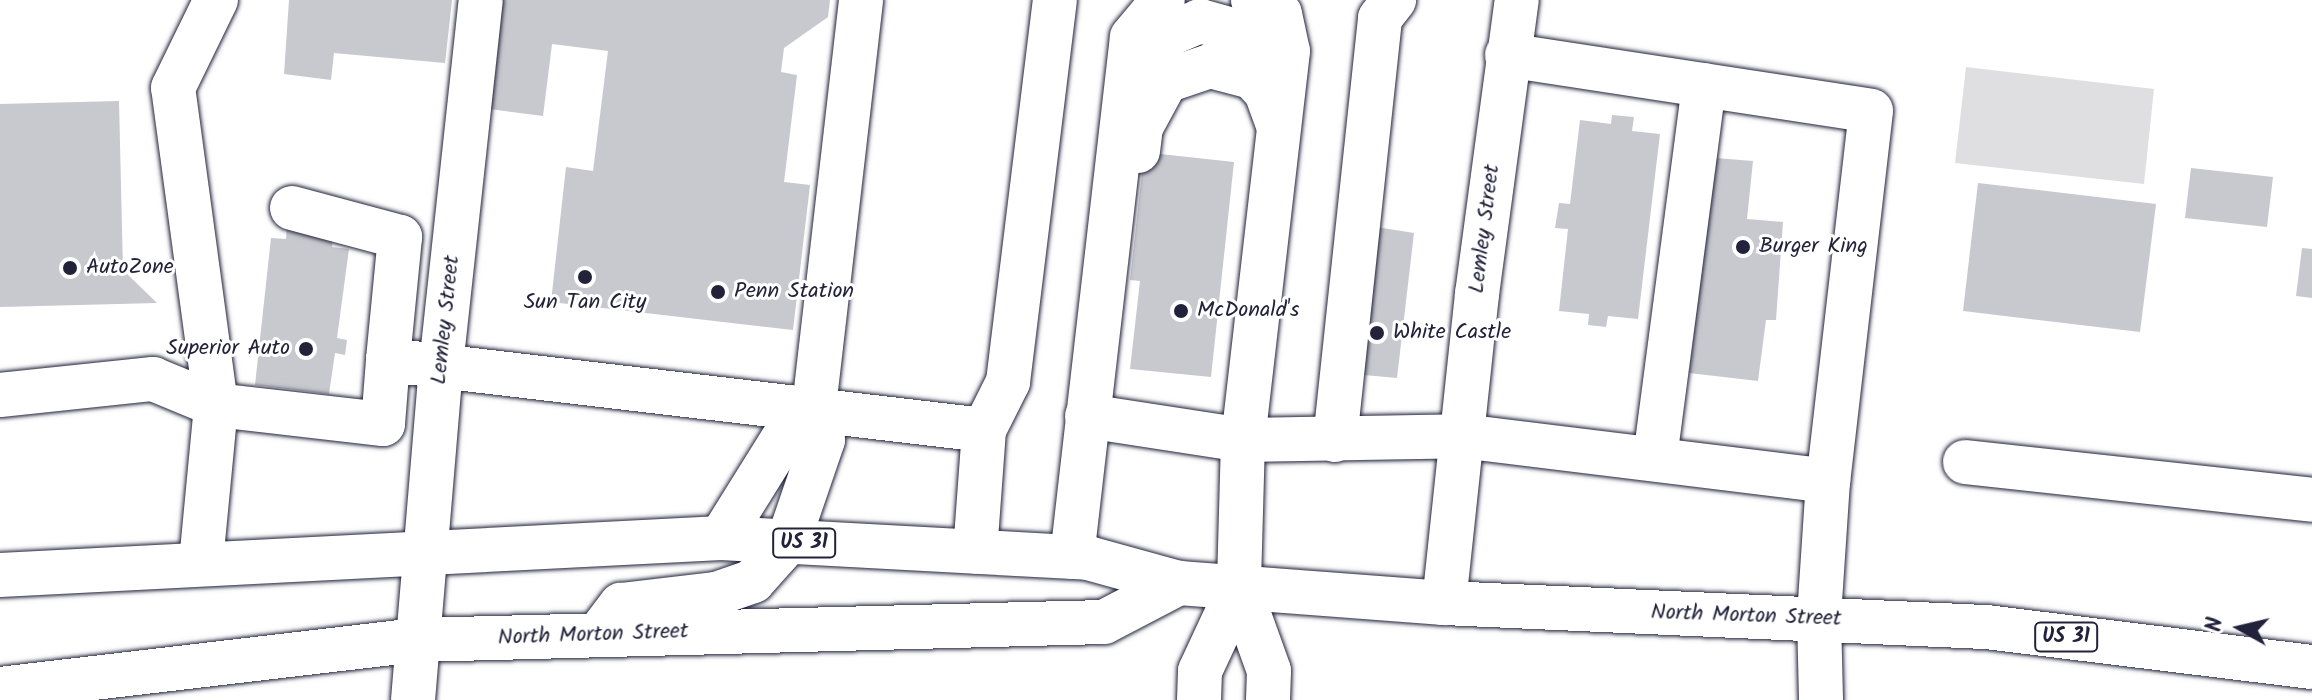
<!DOCTYPE html>
<html>
<head>
<meta charset="utf-8">
<style>
  body { margin:0 }
  #map { position:relative; width:2312px; height:700px; overflow:hidden; background:#fff; font-family:Kalam,sans-serif }
  div>[style] { position:absolute }
  .green>* { inset:0; background:#dfdfe2 }
  .building>* { inset:0; background:#c8c8cf }
  .roads { filter:drop-shadow(0 0 2px #22223b) drop-shadow(0 0 2px #22223b) }
  .minor>* { height:44px; margin:-22px; padding:0 22px; transform-origin:22px; border-radius:22px; background:#fff }
  .major>* { height:44px; margin:-22px; padding:0 22px; transform-origin:22px; border-radius:22px; background:#fff }
  .dots>* { width:22px; height:22px; translate:-50% -50%; box-sizing:border-box; border:4px solid #fff; border-radius:50% }
  span { translate:-50% -50%; white-space:nowrap; text-align:center; line-height:1.15; -webkit-text-stroke:6px #fff; paint-order:stroke }
  .shield-label span { padding:2px 6px; background:#fff; border:2px solid; border-radius:6px; -webkit-text-stroke-width:0 }
  .shield-label { font-size:20px; color:#22223b; font-weight:700 }
  .street-label { font-size:22px; color:#22223b }
  .poi-label { font-size:22px; color:#22223b }
  .left { translate:0 -50%; text-align:left }
  .right { translate:-100% -50%; text-align:right }
  .north { position:absolute; left:2200px; top:588px; width:80px; height:80px; -webkit-text-stroke:6px #fff; paint-order:stroke; rotate:278deg; font-size:22px; font-weight:700; line-height:32px; text-align:center; color:#22223b }
  .north::after { content:''; display:block; margin:auto; width:28px; height:36px; background:#22223b; clip-path:polygon(50% 0,100% 100%,50% 72%,0 100%) }
</style>
</head>
<body>
<div id="map">
  <div class="green">
    <i style="clip-path:polygon(1966px 67px,2154px 89px,2144px 184px,1955px 163px)"></i>
  </div>
  <div class="building">
    <i style="clip-path:polygon(289px 0,452px 0,445px 63px,334px 53px,331px 80px,284px 74px)"></i>
    <i style="clip-path:polygon(495px 0,830px 0,828px 17px,784px 48px,781px 72px,797px 75px,784px 182px,810px 185px,793px 330px,551px 302px,566px 167px,593px 171px,608px 51px,552px 44px,543px 116px,482px 108px)"></i>
    <i style="clip-path:polygon(119px 101px,123px 270px,157px 303px,0 307px,0 104px)"></i>
    <i style="clip-path:polygon(1612px 115px,1634px 117px,1632px 131px,1660px 134px,1638px 319px,1608px 316px,1606px 327px,1588px 325px,1589px 314px,1559px 311px,1568px 229px,1555px 228px,1559px 203px,1570px 204px,1580px 120px,1611px 124px)"></i>
    <i style="clip-path:polygon(1151px 153px,1234px 162px,1211px 377px,1130px 369px,1140px 281px,1130px 280px,1144px 155px)"></i>
    <i style="clip-path:polygon(1716px 158px,1753px 161px,1747px 219px,1783px 222px,1776px 320px,1766px 320px,1758px 381px,1689px 373px)"></i>
    <i style="clip-path:polygon(2191px 168px,2273px 177px,2267px 227px,2185px 218px)"></i>
    <i style="clip-path:polygon(1978px 183px,2156px 204px,2140px 332px,1963px 311px)"></i>
    <i style="clip-path:polygon(287px 223px,334px 228px,332px 247px,349px 249px,337px 338px,347px 340px,345px 355px,335px 353px,329px 394px,255px 385px,271px 238px,286px 239px)"></i>
    <i style="clip-path:polygon(1370px 226px,1414px 233px,1397px 378px,1353px 374px)"></i>
    <i style="clip-path:polygon(2302px 248px,2312px 249px,2312px 298px,2296px 296px)"></i>
  </div>
  <div class="roads">
    <div class="minor">
      <i style="left:1253px;top:0;width:30px;rotate:27deg"></i>
      <i style="left:1280px;top:14px;width:38px;rotate:78deg"></i>
      <i style="left:1288px;top:51px;width:392px;rotate:96.6deg"></i>
      <i style="left:1243px;top:440px;width:147px;rotate:91.6deg"></i>
      <i style="left:1239px;top:587px;width:89px;rotate:70.3deg"></i>
      <i style="left:1269px;top:671px;width:29px;rotate:92deg"></i>
      <i style="left:1507px;top:55px;width:368px;rotate:8.7deg"></i>
      <i style="left:1871px;top:111px;width:372px;rotate:96.6deg"></i>
      <i style="left:1828px;top:481px;width:136px;rotate:93.8deg"></i>
      <i style="left:1819px;top:617px;width:83px;rotate:88.6deg"></i>
      <i style="left:1147px;top:75px;width:45px;rotate:-63.4deg"></i>
      <i style="left:1167px;top:35px;width:36px;rotate:-23deg"></i>
      <i style="left:1200px;top:21px;width:52px;rotate:15.6deg"></i>
      <i style="left:1250px;top:35px;width:52px;rotate:47.4deg"></i>
      <i style="left:1138px;top:151px;width:24px;rotate:-83deg"></i>
      <i style="left:1141px;top:127px;width:52px;rotate:-61.5deg"></i>
      <i style="left:1166px;top:81px;width:46px;rotate:-18.8deg"></i>
      <i style="left:1210px;top:66px;width:43px;rotate:14.7deg"></i>
      <i style="left:1252px;top:77px;width:21px;rotate:47deg"></i>
      <i style="left:1266px;top:92px;width:37px;rotate:70deg"></i>
      <i style="left:292px;top:208px;width:112px;rotate:15deg"></i>
      <i style="left:400px;top:237px;width:124px;rotate:95.6deg"></i>
      <i style="left:388px;top:360px;width:600px;rotate:6.7deg"></i>
      <i style="left:984px;top:430px;width:122px;rotate:94.2deg"></i>
      <i style="left:0;top:395px;width:154px;rotate:-6deg"></i>
      <i style="left:153px;top:379px;width:68px;rotate:22.4deg"></i>
      <i style="left:216px;top:405px;width:168px;rotate:6.5deg"></i>
      <i style="left:383px;top:424px;width:64px;rotate:-85.5deg"></i>
      <i style="left:1087px;top:416px;width:158px;rotate:8.7deg"></i>
      <i style="left:1243px;top:440px;width:219px;rotate:-1deg"></i>
      <i style="left:1462px;top:436px;width:369px;rotate:7deg"></i>
      <i style="left:984px;top:430px;width:54px;rotate:-63.4deg"></i>
      <i style="left:1008px;top:382px;width:385px;rotate:-83deg"></i>
      <i style="left:1335px;top:440px;width:424px;rotate:-83.9deg"></i>
      <i style="left:1380px;top:18px;width:23px;rotate:-52deg"></i>
      <i style="left:1655px;top:458px;width:376px;rotate:-82.5deg"></i>
      <i style="left:1965px;top:462px;width:349px;rotate:6.2deg"></i>
      <i style="left:721px;top:538px;width:131px;rotate:-58.1deg"></i>
      <i style="left:790px;top:427px;width:31px;rotate:-40deg"></i>
      <i style="left:788px;top:542px;width:108px;rotate:-71.1deg"></i>
      <i style="left:823px;top:440px;width:34px;rotate:-105deg"></i>
      <i style="left:814px;top:407px;width:410px;rotate:-83.4deg"></i>
      <i style="left:1072px;top:557px;width:523px;rotate:-83.42deg"></i>
      <i style="left:1132px;top:37px;width:48px;rotate:-50deg"></i>
      <i style="left:201px;top:562px;width:158px;rotate:-84.5deg"></i>
      <i style="left:216px;top:405px;width:320px;rotate:-97.7deg"></i>
      <i style="left:173px;top:88px;width:98px;rotate:-64deg"></i>
      <i style="left:1444px;top:603px;width:311px;rotate:-83.9deg"></i>
      <i style="left:1477px;top:294px;width:297px;rotate:-82.3deg"></i>
      <i style="left:413px;top:700px;width:335px;rotate:-85.2deg"></i>
      <i style="left:441px;top:366px;width:368px;rotate:-83.8deg"></i>
      <i style="left:1199px;top:700px;width:29px;rotate:-88deg"></i>
      <i style="left:1200px;top:671px;width:93px;rotate:-65.1deg"></i>
    </div>
    <div class="major">
      <i style="left:0;top:575px;width:722px;rotate:-2.94deg"></i>
      <i style="left:721px;top:538px;width:368px;rotate:3.1deg"></i>
      <i style="left:1088px;top:558px;width:94px;rotate:15.4deg"></i>
      <i style="left:1179px;top:583px;width:266px;rotate:4.3deg"></i>
      <i style="left:1444px;top:603px;width:543px;rotate:2.54deg"></i>
      <i style="left:1986px;top:627px;width:328px;rotate:7deg"></i>
      <i style="left:598px;top:635px;width:38px;rotate:-53deg"></i>
      <i style="left:621px;top:605px;width:96px;rotate:-6.6deg"></i>
      <i style="left:716px;top:594px;width:39px;rotate:-19deg"></i>
      <i style="left:753px;top:581px;width:52px;rotate:-48.1deg"></i>
      <i style="left:0;top:689px;width:420px;rotate:-6.7deg"></i>
      <i style="left:417px;top:640px;width:687px;rotate:-1.5deg"></i>
      <i style="left:1104px;top:622px;width:85px;rotate:-27.5deg"></i>
    </div>
  </div>
  <div class="dots">
    <i style="left:1743px;top:247px;background:#22223b"></i>
    <i style="left:70px;top:268px;background:#22223b"></i>
    <i style="left:585px;top:277px;background:#22223b"></i>
    <i style="left:718px;top:292px;background:#22223b"></i>
    <i style="left:1181px;top:311px;background:#22223b"></i>
    <i style="left:1377px;top:333px;background:#22223b"></i>
    <i style="left:306px;top:349px;background:#22223b"></i>
  </div>
  <div class="shield-label">
    <span style="left:804px;top:543px">US 31</span>
    <span style="left:2066px;top:637px">US 31</span>
  </div>
  <div class="street-label">
    <span style="left:1485px;top:229px;rotate:-83deg">Lemley Street</span>
    <span style="left:446px;top:320px;rotate:-84deg">Lemley Street</span>
    <span style="left:1746px;top:616px;rotate:2deg">North Morton Street</span>
    <span style="left:593px;top:635px;rotate:-2deg">North Morton Street</span>
  </div>
  <div class="poi-label">
    <span class="left" style="left:1759px;top:247px">Burger King</span>
    <span class="left" style="left:86px;top:268px">AutoZone</span>
    <span class="left" style="left:734px;top:292px">Penn Station</span>
    <span style="left:585px;top:303px">Sun Tan City</span>
    <span class="left" style="left:1197px;top:311px">McDonald's</span>
    <span class="left" style="left:1393px;top:333px">White Castle</span>
    <span class="right" style="left:290px;top:349px">Superior Auto</span>
  </div>
  <div class="north">N</div>
</div>
</body>
</html>
